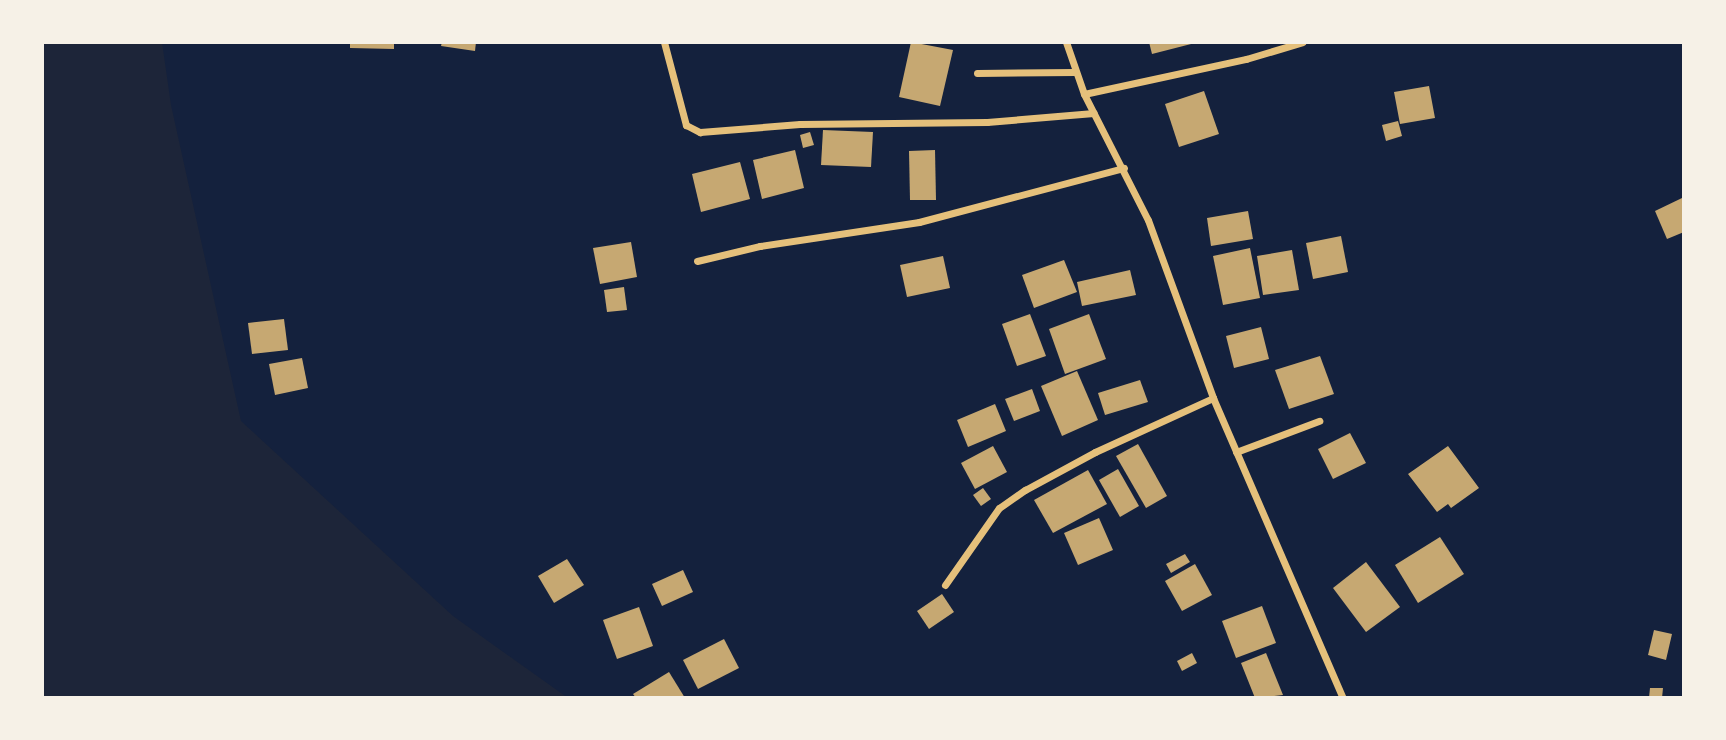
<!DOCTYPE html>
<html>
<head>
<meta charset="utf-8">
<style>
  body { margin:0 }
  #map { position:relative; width:1726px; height:740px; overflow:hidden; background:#14213d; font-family:"Source Sans 3",sans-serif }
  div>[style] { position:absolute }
  .green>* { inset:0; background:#1d2539 }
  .building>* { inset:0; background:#c6a872 }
  .minor>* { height:7px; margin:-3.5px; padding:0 3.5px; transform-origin:3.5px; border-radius:3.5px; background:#e5c07b }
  span { translate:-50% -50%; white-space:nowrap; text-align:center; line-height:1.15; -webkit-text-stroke:7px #f6f1e7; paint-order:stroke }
  .frame { position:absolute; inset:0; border:44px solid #f6f1e7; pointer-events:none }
</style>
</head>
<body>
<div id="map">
  <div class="green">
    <i style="clip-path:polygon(42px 42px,162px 42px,171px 105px,241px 421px,453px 616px,568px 698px,42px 698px)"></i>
  </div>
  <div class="building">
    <i style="clip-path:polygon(350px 42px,394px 42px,394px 49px,350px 48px)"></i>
    <i style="clip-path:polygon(442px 42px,476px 42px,475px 51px,441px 46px)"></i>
    <i style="clip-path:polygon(911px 42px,953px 50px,940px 106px,899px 97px)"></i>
    <i style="clip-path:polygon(1149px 42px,1195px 42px,1195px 43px,1152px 54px)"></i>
    <i style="clip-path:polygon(1429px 86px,1435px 118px,1400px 124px,1394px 92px)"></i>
    <i style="clip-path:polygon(1204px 91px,1219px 134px,1179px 147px,1165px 104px)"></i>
    <i style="clip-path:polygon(1398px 121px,1402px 136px,1386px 141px,1382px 125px)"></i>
    <i style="clip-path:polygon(823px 130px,873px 132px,871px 167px,821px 165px)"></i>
    <i style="clip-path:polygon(810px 132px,814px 145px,803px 148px,800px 135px)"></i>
    <i style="clip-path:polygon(795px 150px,804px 188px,762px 199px,753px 160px)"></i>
    <i style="clip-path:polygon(935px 150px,936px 200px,910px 200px,909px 151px)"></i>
    <i style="clip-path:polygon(740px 162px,750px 199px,701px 212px,692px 174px)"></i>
    <i style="clip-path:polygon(1682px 198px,1684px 232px,1667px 239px,1655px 211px)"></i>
    <i style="clip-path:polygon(1248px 211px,1253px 239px,1211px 246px,1207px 218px)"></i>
    <i style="clip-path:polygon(1341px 236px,1348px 272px,1313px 279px,1306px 243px)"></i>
    <i style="clip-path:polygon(631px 242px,637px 277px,600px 284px,593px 248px)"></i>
    <i style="clip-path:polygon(1250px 248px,1260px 298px,1223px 305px,1213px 256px)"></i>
    <i style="clip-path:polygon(1292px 250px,1299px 290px,1263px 295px,1257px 256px)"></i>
    <i style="clip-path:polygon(943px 256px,950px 288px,907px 297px,900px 265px)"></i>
    <i style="clip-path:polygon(1064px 260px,1077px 292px,1034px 308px,1022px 275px)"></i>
    <i style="clip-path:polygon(1130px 270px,1136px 295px,1082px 306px,1077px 282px)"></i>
    <i style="clip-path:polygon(624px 287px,627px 310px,607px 312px,604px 290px)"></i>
    <i style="clip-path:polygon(1030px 314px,1046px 356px,1017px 366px,1002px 324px)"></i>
    <i style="clip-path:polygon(1089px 314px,1106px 359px,1065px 374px,1049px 329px)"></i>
    <i style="clip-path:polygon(284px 319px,288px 350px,252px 354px,248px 323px)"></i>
    <i style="clip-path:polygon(1261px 327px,1269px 359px,1234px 368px,1226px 336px)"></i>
    <i style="clip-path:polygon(1320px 356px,1334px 394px,1289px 409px,1275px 370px)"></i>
    <i style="clip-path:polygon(302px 358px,308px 388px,275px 395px,269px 364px)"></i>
    <i style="clip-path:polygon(1077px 371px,1098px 420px,1062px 436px,1041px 386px)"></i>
    <i style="clip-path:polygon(1140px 380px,1148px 402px,1105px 415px,1098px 393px)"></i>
    <i style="clip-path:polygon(1032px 389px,1040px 411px,1014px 421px,1005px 399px)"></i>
    <i style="clip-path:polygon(995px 404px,1006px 431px,968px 447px,957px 420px)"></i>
    <i style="clip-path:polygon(1350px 433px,1366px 463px,1333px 479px,1318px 449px)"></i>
    <i style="clip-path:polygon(1138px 444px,1167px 496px,1146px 508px,1116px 456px)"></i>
    <i style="clip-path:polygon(993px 446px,1007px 472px,975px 489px,961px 463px)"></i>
    <i style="clip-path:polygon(1448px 446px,1479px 488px,1451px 508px,1448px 504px,1437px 512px,1408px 474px)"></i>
    <i style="clip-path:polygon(1118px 469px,1139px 506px,1120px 517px,1099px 480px)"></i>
    <i style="clip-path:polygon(1088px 470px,1107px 504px,1053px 533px,1034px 500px)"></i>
    <i style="clip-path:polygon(983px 488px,991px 499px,981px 506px,973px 495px)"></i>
    <i style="clip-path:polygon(1099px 518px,1113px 550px,1078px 565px,1064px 533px)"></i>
    <i style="clip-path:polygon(1440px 537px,1464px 574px,1418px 603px,1395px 565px)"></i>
    <i style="clip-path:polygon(1185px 554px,1190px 562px,1171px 573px,1166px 564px)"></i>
    <i style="clip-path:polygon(567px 559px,584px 585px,554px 603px,538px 576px)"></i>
    <i style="clip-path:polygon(1366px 562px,1400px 607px,1366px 632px,1333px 588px)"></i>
    <i style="clip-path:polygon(1195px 564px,1212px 595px,1182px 611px,1165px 581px)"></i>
    <i style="clip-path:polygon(683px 570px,693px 592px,662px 606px,652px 584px)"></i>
    <i style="clip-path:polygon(942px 594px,954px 612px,929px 629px,917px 611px)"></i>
    <i style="clip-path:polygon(1262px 606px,1276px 643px,1236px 658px,1222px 621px)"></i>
    <i style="clip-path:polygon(639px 607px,653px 646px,617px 659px,603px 620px)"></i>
    <i style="clip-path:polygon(1654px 630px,1672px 634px,1666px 660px,1648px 655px)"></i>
    <i style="clip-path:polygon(724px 639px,739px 668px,698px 689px,683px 660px)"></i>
    <i style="clip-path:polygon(1192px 653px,1197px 663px,1182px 671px,1177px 661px)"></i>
    <i style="clip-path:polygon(1266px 653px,1283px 695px,1255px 698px,1241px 663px)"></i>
    <i style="clip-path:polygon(669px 672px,685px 698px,636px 698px,633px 694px)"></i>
    <i style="clip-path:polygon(1650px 688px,1663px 688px,1662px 698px,1649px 698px)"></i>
  </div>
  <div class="minor">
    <i style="left:664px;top:42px;width:86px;rotate:75.2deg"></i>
    <i style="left:686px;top:125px;width:16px;rotate:27deg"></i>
    <i style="left:700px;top:132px;width:100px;rotate:-4.6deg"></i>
    <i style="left:800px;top:124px;width:187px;rotate:-0.6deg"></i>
    <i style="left:987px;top:122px;width:107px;rotate:-4.8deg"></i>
    <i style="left:1066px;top:42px;width:55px;rotate:70.9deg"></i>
    <i style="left:1084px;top:94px;width:141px;rotate:63.1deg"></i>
    <i style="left:1148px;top:220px;width:189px;rotate:69.9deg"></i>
    <i style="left:1213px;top:398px;width:327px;rotate:66.6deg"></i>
    <i style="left:977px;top:73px;width:98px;rotate:-0.6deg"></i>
    <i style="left:1084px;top:94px;width:166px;rotate:-12.2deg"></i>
    <i style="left:1246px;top:59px;width:59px;rotate:-16.6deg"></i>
    <i style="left:697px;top:261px;width:65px;rotate:-13.4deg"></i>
    <i style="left:760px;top:246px;width:161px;rotate:-8.6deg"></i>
    <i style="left:919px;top:222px;width:212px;rotate:-14.8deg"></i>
    <i style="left:1236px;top:452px;width:89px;rotate:-20.5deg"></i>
    <i style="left:945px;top:585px;width:94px;rotate:-55deg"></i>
    <i style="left:999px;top:508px;width:32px;rotate:-35deg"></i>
    <i style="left:1025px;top:490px;width:80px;rotate:-28.5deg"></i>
    <i style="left:1095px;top:452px;width:130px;rotate:-24.6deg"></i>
  </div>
  <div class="frame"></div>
</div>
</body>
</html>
